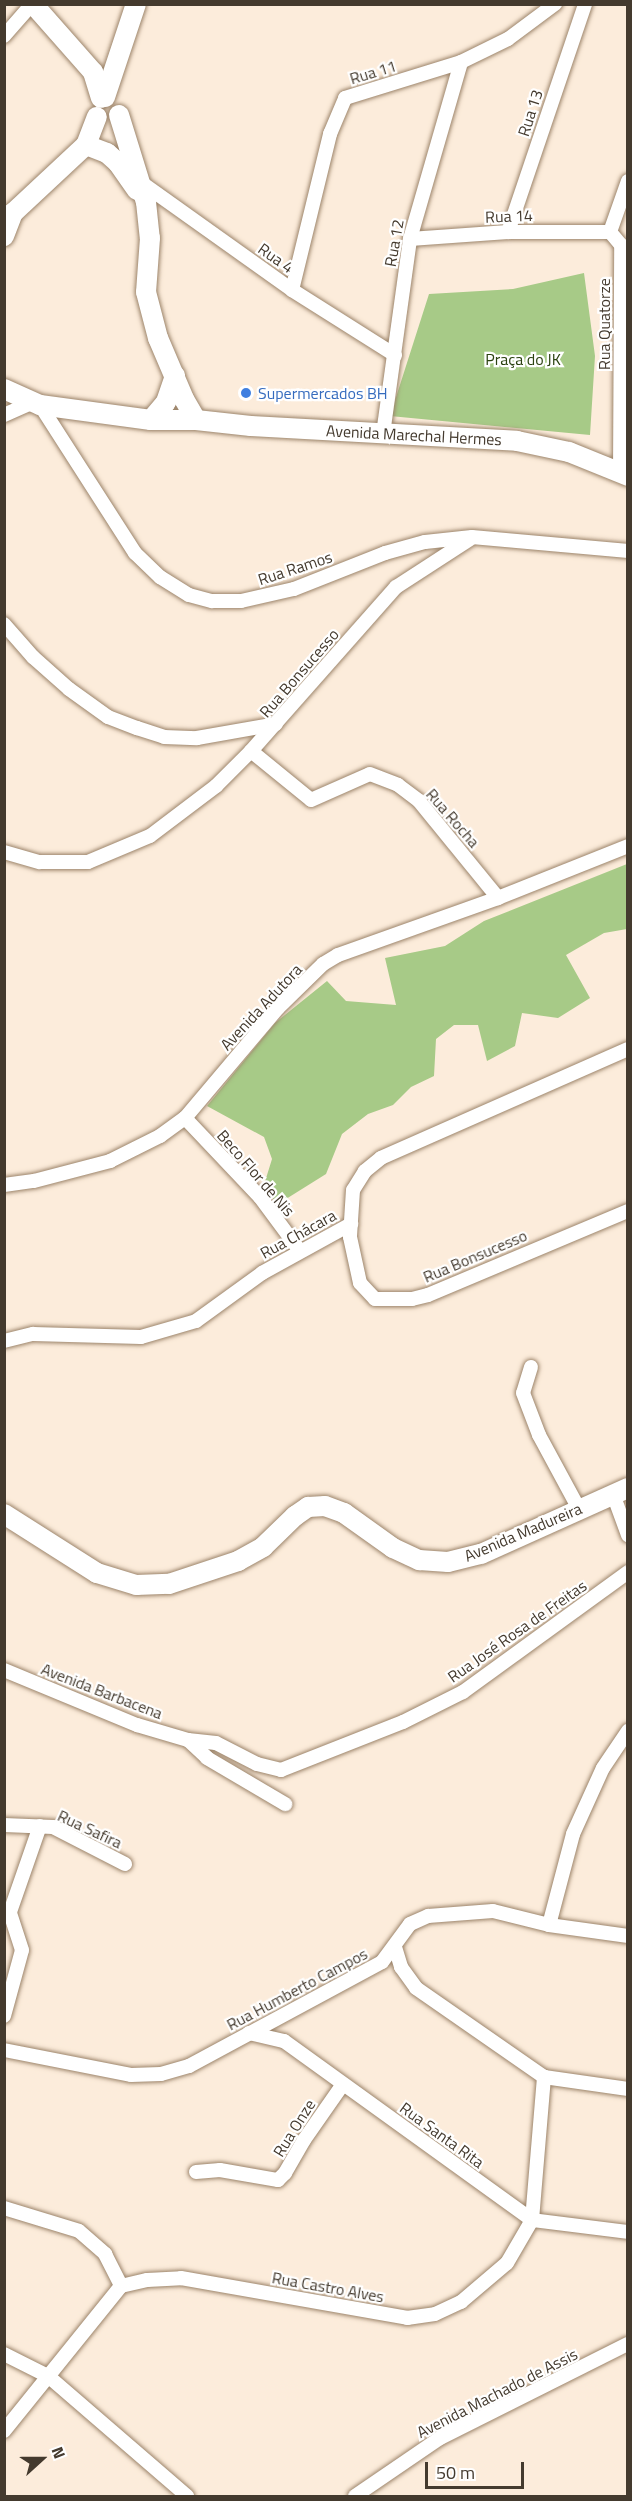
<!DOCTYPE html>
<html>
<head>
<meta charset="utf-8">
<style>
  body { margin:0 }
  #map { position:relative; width:632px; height:2501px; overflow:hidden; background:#fcecdb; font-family:"Titillium Web",sans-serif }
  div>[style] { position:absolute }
  .green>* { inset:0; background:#a7ca87 }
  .roads { filter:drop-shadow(0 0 2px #9c846a) drop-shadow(0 0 2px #9c846a) }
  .street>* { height:14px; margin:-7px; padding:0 7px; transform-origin:7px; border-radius:7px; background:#fff }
  .secondary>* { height:20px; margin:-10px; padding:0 10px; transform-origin:10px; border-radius:10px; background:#fff }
  .dots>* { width:16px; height:16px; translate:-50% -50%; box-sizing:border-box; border:3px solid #fff; border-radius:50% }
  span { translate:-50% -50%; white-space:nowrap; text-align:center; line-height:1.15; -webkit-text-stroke:4.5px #fff; paint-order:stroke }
  .street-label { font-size:16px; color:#443a2e }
  .park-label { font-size:16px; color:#2b4210 }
  .shop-label { font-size:16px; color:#366cbe }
  .left { translate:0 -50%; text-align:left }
  .frame { position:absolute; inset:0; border:6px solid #443a2e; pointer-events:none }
  .north { position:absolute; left:12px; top:2429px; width:60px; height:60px; -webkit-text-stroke:4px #fff; paint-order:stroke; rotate:69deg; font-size:16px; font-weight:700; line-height:24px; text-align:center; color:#443a2e }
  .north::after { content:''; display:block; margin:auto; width:21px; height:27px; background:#443a2e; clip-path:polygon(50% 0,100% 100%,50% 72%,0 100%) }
  .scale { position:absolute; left:425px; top:2462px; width:99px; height:27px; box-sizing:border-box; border:3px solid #443a2e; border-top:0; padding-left:8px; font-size:18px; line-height:21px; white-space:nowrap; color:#443a2e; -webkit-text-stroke:4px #fff; paint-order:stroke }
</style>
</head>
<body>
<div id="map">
  <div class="green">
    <i style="clip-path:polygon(584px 273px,595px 356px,590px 435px,390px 416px,429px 294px,513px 289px)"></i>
    <i style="clip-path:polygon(627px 864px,627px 929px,604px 933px,566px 955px,590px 998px,558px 1018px,522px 1013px,515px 1046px,487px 1061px,478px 1025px,454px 1025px,436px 1039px,434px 1076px,411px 1087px,393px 1105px,368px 1114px,342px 1134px,326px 1174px,278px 1204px,263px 1188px,272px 1159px,264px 1137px,207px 1106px,275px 1023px,327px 981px,346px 1001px,396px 1005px,385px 958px,445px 946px,484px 921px)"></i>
  </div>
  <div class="roads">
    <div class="street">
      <i style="left:4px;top:36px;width:43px;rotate:-48.8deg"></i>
      <i style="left:142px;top:183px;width:184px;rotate:35.5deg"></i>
      <i style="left:292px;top:290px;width:122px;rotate:32.3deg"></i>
      <i style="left:508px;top:232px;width:241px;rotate:-71.3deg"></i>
      <i style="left:410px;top:239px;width:98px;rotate:-4.1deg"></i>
      <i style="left:508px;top:232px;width:102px"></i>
      <i style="left:292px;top:290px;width:161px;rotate:-76.3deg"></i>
      <i style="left:330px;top:134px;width:39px;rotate:-67deg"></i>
      <i style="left:345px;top:98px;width:121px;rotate:-17.2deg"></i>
      <i style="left:461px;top:62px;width:52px;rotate:-26.1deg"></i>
      <i style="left:508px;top:39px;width:59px;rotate:-36.7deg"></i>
      <i style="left:40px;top:405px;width:176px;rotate:57.3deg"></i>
      <i style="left:135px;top:553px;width:35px;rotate:44deg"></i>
      <i style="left:160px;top:577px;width:34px;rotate:32deg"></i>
      <i style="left:189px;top:595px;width:24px;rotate:15deg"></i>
      <i style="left:212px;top:601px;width:29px"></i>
      <i style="left:241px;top:601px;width:54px;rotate:-12.8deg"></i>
      <i style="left:294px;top:589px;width:98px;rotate:-21.6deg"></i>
      <i style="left:385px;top:553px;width:41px;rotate:-15.4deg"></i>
      <i style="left:425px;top:542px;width:47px;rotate:-6.1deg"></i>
      <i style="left:472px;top:537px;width:157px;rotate:5.1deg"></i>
      <i style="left:4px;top:415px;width:32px;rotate:-24deg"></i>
      <i style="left:383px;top:434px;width:197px;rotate:-82.1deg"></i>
      <i style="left:410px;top:239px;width:184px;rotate:-73.9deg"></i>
      <i style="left:620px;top:474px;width:229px;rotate:-89.7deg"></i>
      <i style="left:621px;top:245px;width:17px;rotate:-130deg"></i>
      <i style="left:610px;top:232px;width:54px;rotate:-70.6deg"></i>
      <i style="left:4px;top:624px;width:44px;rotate:48.7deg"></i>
      <i style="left:33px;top:657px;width:48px;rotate:41.6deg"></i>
      <i style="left:69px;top:689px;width:48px;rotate:35.7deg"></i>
      <i style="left:108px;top:717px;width:31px;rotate:21deg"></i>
      <i style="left:137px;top:728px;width:28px;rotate:18deg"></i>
      <i style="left:164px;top:737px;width:33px;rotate:2deg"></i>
      <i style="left:197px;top:738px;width:80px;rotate:-10deg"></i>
      <i style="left:251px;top:751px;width:77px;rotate:39.2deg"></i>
      <i style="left:311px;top:800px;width:64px;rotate:-23.8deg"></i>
      <i style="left:370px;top:774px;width:30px;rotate:21deg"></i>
      <i style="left:398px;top:785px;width:26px;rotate:37deg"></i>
      <i style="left:419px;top:801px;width:125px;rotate:50.8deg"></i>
      <i style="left:4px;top:852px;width:37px;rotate:16deg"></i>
      <i style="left:40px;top:862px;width:48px"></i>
      <i style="left:88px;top:862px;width:67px;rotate:-22.8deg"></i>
      <i style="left:150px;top:836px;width:83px;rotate:-37.1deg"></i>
      <i style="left:216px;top:786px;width:49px;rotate:-45deg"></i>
      <i style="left:251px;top:751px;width:219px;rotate:-48.5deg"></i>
      <i style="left:396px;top:587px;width:88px;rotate:-33deg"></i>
      <i style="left:628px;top:1049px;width:270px;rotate:156.2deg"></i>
      <i style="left:381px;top:1158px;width:21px;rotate:141deg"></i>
      <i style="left:365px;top:1171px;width:22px;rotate:122deg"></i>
      <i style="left:353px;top:1190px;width:47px;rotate:93.7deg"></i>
      <i style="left:350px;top:1237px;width:47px;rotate:77.7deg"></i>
      <i style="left:360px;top:1283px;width:22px;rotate:47deg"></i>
      <i style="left:375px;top:1299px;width:37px"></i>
      <i style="left:412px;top:1299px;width:16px;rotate:-14deg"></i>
      <i style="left:428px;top:1295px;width:217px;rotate:-22.8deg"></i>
      <i style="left:185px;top:1118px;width:109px;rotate:46.5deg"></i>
      <i style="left:260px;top:1197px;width:67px;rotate:53.5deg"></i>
      <i style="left:4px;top:1185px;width:30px;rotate:-8deg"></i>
      <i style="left:34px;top:1181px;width:79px;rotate:-14.7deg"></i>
      <i style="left:110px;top:1161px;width:56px;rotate:-26.6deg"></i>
      <i style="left:160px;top:1136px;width:31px;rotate:-36deg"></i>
      <i style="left:185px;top:1118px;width:144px;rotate:-49.8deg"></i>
      <i style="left:278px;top:1008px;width:63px;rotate:-44.4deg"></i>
      <i style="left:323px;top:964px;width:17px;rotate:-31deg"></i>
      <i style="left:338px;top:955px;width:170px;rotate:-19.6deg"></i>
      <i style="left:498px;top:898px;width:140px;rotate:-21.8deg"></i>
      <i style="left:4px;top:1341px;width:30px;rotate:-14deg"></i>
      <i style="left:33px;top:1334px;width:108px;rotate:1.6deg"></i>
      <i style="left:141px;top:1337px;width:57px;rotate:-16.2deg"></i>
      <i style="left:196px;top:1321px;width:82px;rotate:-36deg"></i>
      <i style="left:262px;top:1273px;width:102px;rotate:-28.8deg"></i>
      <i style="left:531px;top:1367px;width:27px;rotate:107deg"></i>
      <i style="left:523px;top:1393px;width:45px;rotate:69.1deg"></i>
      <i style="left:539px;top:1435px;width:84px;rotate:61.6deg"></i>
      <i style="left:613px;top:1494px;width:44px;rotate:69.9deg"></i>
      <i style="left:4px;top:1670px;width:144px;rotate:22.5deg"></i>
      <i style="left:137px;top:1725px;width:53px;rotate:16.4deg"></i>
      <i style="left:188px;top:1740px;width:28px;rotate:6deg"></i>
      <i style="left:216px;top:1743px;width:46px;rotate:27.1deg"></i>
      <i style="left:257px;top:1764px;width:25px;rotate:14deg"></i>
      <i style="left:281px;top:1770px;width:131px;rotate:-21.5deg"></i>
      <i style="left:403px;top:1722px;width:67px;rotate:-26.6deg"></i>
      <i style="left:463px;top:1692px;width:204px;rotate:-36deg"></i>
      <i style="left:188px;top:1740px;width:26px;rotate:43deg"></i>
      <i style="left:207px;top:1758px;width:91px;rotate:30.5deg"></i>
      <i style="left:4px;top:1825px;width:49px;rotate:2.3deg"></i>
      <i style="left:53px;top:1827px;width:81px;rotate:27.2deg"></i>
      <i style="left:549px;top:1925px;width:94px;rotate:-75.2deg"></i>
      <i style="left:573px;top:1834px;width:72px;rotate:-65.6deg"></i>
      <i style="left:603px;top:1768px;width:45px;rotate:-56deg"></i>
      <i style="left:395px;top:1947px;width:21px;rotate:73deg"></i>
      <i style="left:401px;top:1967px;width:26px;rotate:54deg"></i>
      <i style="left:416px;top:1988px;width:156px;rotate:34.8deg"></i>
      <i style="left:544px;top:2077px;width:85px;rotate:8.1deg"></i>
      <i style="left:4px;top:2016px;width:68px;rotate:-74.7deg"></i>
      <i style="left:22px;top:1950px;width:40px;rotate:-108deg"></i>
      <i style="left:10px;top:1912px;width:91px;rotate:-70.8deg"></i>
      <i style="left:249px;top:2033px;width:36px;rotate:13deg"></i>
      <i style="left:284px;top:2041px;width:306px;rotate:35.8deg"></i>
      <i style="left:532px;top:2220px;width:97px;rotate:7.1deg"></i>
      <i style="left:4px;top:2050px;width:129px;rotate:11.1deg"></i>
      <i style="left:131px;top:2075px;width:30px;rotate:-2deg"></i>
      <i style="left:161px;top:2074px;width:29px;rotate:-16deg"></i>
      <i style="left:189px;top:2066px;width:219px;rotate:-28.3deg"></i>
      <i style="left:382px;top:1962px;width:47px;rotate:-53.6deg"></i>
      <i style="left:410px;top:1924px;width:20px;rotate:-24deg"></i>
      <i style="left:428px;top:1916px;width:65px;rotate:-4.4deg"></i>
      <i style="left:493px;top:1911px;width:58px;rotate:14deg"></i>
      <i style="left:549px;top:1925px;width:80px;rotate:7.9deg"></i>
      <i style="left:196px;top:2172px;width:24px;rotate:-5deg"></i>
      <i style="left:220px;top:2170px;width:59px;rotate:9.8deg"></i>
      <i style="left:278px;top:2180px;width:10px;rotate:-45deg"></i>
      <i style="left:285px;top:2173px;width:38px;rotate:-60deg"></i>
      <i style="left:304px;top:2140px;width:68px;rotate:-55.1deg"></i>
      <i style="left:4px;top:2208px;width:78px;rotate:17deg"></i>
      <i style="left:79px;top:2231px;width:35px;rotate:41deg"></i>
      <i style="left:105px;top:2254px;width:36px;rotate:63deg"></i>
      <i style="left:4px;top:2354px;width:49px;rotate:26.6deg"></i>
      <i style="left:48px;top:2376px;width:184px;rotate:40.8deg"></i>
      <i style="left:4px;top:2431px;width:186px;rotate:-51.1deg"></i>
      <i style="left:121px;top:2286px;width:27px;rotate:-13deg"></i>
      <i style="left:147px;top:2280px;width:34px;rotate:-3deg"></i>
      <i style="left:181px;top:2278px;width:230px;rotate:10deg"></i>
      <i style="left:407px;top:2318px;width:28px;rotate:-8deg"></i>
      <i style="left:435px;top:2314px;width:29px;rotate:-25deg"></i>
      <i style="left:461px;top:2302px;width:60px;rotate:-40.3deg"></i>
      <i style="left:507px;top:2263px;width:50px;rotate:-59.8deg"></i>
      <i style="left:532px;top:2220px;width:144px;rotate:-85.2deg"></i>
      <i style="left:355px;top:2496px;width:103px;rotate:-34.3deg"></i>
      <i style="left:440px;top:2438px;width:210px;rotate:-26.6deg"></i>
    </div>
    <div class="secondary">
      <i style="left:33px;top:4px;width:91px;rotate:48.6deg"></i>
      <i style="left:93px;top:72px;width:27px;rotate:73deg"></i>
      <i style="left:105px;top:97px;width:98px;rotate:-71.6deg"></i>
      <i style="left:119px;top:115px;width:91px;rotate:72.8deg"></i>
      <i style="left:146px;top:202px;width:36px;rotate:84deg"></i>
      <i style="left:150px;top:238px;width:54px;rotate:94.2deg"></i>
      <i style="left:146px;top:292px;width:48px;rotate:75.4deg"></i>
      <i style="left:158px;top:338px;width:66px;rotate:66.9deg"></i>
      <i style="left:184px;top:399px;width:24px;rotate:60deg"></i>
      <i style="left:86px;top:145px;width:22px;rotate:21deg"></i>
      <i style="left:107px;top:153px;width:15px;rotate:42deg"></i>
      <i style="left:118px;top:163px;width:33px;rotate:55deg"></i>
      <i style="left:4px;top:236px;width:25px;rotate:-69deg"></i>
      <i style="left:13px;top:213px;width:100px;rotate:-43deg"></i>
      <i style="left:86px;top:145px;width:30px;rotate:-69deg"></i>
      <i style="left:4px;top:389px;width:39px;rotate:24deg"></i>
      <i style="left:40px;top:405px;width:112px;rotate:7.7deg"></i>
      <i style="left:151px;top:420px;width:45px"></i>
      <i style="left:196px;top:420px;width:55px;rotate:6.2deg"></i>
      <i style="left:251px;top:426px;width:266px;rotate:3.2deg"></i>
      <i style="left:517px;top:441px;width:53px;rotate:11.9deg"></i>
      <i style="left:569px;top:452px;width:64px;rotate:22.1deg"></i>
      <i style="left:151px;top:420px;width:23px;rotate:-50deg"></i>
      <i style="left:166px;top:402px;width:28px;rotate:-71deg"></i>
      <i style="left:4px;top:1514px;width:110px;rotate:32.4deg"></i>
      <i style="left:97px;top:1573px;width:41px;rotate:17.1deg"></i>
      <i style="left:136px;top:1585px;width:33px;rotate:-2deg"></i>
      <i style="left:169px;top:1584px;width:73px;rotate:-18.4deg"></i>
      <i style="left:238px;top:1561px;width:29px;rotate:-29deg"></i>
      <i style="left:263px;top:1547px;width:45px;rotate:-44.1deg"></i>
      <i style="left:295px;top:1516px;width:16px;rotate:-35deg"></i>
      <i style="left:308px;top:1507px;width:17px;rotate:-3deg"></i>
      <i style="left:325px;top:1506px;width:20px;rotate:20deg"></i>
      <i style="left:344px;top:1513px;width:60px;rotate:35.5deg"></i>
      <i style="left:393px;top:1548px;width:29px;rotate:25deg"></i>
      <i style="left:419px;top:1560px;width:29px;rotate:4deg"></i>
      <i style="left:448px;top:1562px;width:34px;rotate:-14deg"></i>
      <i style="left:481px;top:1554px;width:161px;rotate:-24.2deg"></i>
    </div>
  </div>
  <div class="dots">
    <i style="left:246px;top:393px;background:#3f7fe0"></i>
  </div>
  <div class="street-label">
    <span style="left:373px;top:72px;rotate:-17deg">Rua 11</span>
    <span style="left:530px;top:113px;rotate:-72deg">Rua 13</span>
    <span style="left:509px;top:216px;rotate:-2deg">Rua 14</span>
    <span style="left:394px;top:243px;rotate:-80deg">Rua 12</span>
    <span style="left:276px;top:258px;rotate:35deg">Rua 4</span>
    <span style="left:604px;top:324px;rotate:-90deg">Rua Quatorze</span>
    <span style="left:414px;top:435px;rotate:3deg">Avenida Marechal Hermes</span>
    <span style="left:295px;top:568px;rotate:-18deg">Rua Ramos</span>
    <span style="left:299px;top:673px;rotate:-49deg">Rua Bonsucesso</span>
    <span style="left:453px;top:818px;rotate:49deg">Rua Rocha</span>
    <span style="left:261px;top:1007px;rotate:-47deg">Avenida Adutora</span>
    <span style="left:256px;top:1173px;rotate:49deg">Beco Flor de Nis</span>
    <span style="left:298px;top:1234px;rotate:-29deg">Rua Chácara</span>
    <span style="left:475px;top:1256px;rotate:-23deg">Rua Bonsucesso</span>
    <span style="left:523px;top:1532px;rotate:-23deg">Avenida Madureira</span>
    <span style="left:517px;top:1631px;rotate:-35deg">Rua José Rosa de Freitas</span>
    <span style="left:102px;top:1691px;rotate:21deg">Avenida Barbacena</span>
    <span style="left:90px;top:1829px;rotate:25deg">Rua Safira</span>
    <span style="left:297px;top:1989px;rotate:-28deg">Rua Humberto Campos</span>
    <span style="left:294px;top:2128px;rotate:-58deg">Rua Onze</span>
    <span style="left:442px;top:2135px;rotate:36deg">Rua Santa Rita</span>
    <span style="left:328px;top:2287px;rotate:10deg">Rua Castro Alves</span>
    <span style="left:497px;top:2393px;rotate:-27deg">Avenida Machado de Assis</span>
  </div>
  <div class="park-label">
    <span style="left:523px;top:359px">Praça do JK</span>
  </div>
  <div class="shop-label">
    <span class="left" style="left:258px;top:393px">Supermercados BH</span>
  </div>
  <div class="frame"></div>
  <div class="north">N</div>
  <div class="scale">50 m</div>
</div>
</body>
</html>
